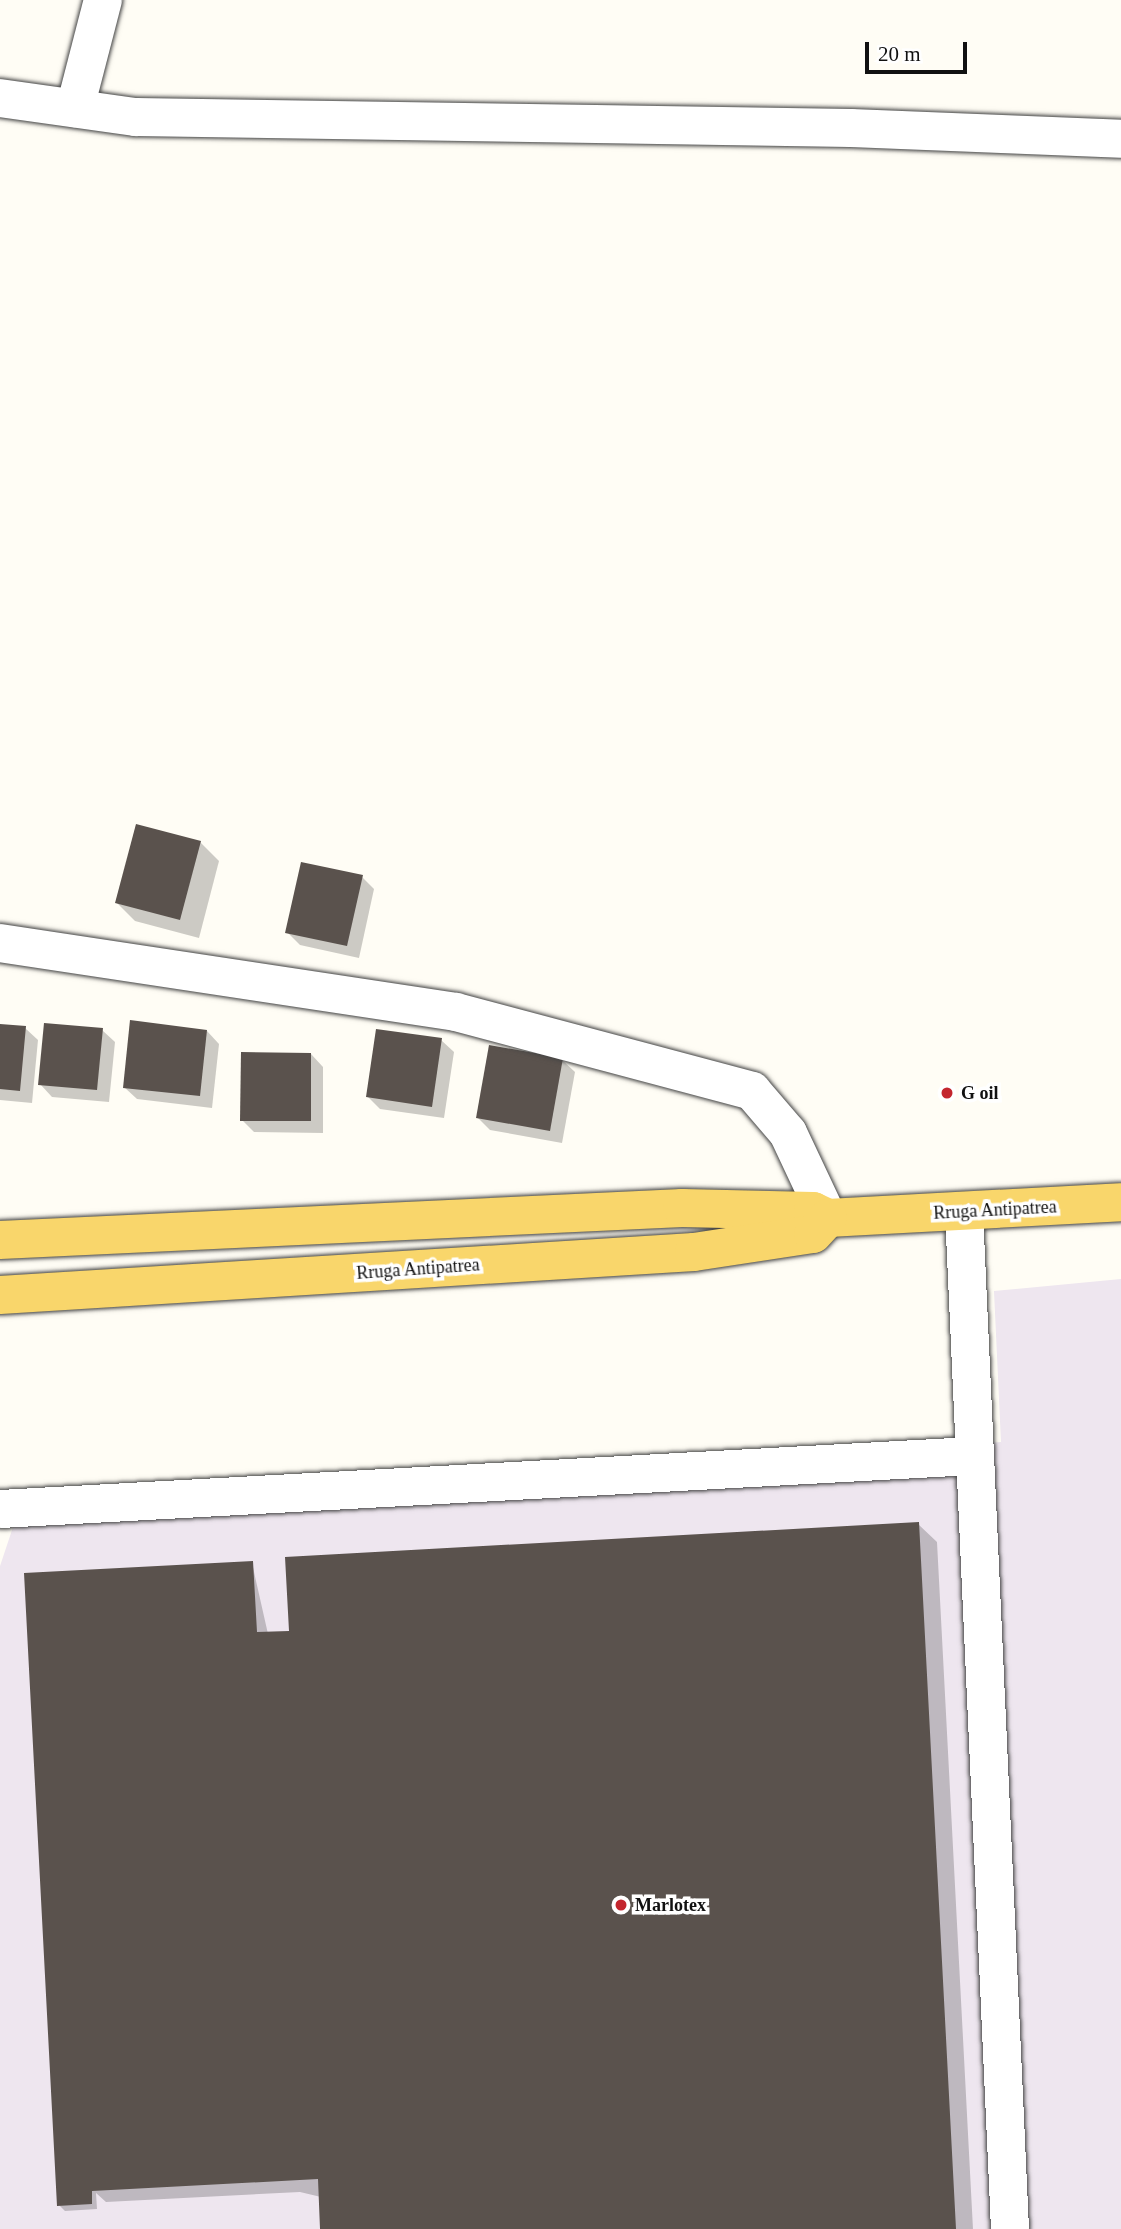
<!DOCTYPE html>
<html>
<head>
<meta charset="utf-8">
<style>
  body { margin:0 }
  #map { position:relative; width:1121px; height:2229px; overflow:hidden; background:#fffdf5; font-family:Georgia,serif }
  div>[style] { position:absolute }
  .industrial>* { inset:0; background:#eee6ef }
  .shadow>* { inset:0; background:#0003 }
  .building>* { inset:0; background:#5a524d }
  .roads { filter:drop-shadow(0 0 2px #444) drop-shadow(0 0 2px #444) }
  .minor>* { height:38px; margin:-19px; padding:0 19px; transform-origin:19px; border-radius:19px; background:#fff }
  .major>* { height:38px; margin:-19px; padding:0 19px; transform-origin:19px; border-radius:19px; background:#f9d66b }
  .dots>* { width:19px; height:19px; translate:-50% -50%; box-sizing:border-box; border:4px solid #fff; border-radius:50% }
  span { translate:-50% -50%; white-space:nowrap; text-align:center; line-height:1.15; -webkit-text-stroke:7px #fff; paint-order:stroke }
  .poi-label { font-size:18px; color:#111; font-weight:700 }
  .left { translate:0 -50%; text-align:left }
  .street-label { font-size:18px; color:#111 }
  .scale { position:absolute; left:865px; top:42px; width:102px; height:32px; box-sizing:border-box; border:4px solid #111; border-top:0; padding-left:9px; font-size:21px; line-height:24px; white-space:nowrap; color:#111; -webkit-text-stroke:5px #fff; paint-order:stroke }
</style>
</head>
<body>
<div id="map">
  <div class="industrial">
    <i style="clip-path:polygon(1121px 1279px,1121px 2229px,0 2229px,0 1566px,15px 1521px,1001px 1442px,994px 1291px)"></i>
  </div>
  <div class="shadow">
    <i style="clip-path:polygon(200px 842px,219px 861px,199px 938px,135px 921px,117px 903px)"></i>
    <i style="clip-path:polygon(362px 877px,374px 889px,359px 958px,300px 945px,287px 932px)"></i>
    <i style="clip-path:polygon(0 1025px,25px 1028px,38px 1040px,32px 1103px,0 1100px)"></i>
    <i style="clip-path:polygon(102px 1030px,115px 1042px,109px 1102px,52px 1097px,40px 1084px)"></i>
    <i style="clip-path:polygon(207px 1031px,219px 1044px,212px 1108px,137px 1099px,124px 1087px)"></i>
    <i style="clip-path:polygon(441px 1040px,454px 1052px,444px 1118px,380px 1109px,368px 1097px)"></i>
    <i style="clip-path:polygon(311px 1054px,323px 1067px,323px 1133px,254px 1132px,242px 1120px)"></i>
    <i style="clip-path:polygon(562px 1060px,575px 1072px,562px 1143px,490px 1130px,478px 1118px)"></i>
    <i style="clip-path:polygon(918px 1524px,937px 1542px,973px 2229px,322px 2229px,321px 2197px,300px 2192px,106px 2202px,96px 2193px,97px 2209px,65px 2211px,59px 2205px,252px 1563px,268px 1634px,291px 1632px)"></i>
  </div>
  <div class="building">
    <i style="clip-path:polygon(136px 824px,201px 841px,180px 920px,115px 903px)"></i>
    <i style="clip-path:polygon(301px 862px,363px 875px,347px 946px,285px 933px)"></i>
    <i style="clip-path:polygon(130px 1020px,207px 1030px,200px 1096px,123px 1088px)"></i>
    <i style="clip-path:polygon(44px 1023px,103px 1028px,97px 1090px,38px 1085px)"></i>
    <i style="clip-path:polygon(0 1024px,26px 1026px,20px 1091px,0 1089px)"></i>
    <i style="clip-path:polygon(376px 1029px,442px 1038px,432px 1107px,366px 1097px)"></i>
    <i style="clip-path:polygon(489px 1045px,563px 1058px,550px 1131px,476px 1118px)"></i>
    <i style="clip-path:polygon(241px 1052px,311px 1053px,311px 1121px,240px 1121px)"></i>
    <i style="clip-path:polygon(919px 1522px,956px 2229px,320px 2229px,318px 2179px,92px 2191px,92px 2204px,57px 2206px,24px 1573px,253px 1561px,257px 1632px,289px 1631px,285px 1557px)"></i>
  </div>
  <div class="roads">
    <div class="minor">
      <i style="left:0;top:98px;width:137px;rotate:8deg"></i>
      <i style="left:136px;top:117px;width:715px;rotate:0.88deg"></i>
      <i style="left:851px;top:128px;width:270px;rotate:2.3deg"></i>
      <i style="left:75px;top:108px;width:112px;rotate:-75.5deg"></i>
      <i style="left:0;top:943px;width:461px;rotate:8.6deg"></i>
      <i style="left:456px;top:1012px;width:306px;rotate:14.9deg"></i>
      <i style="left:752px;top:1091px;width:55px;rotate:49.4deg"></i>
      <i style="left:788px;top:1133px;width:94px;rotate:64.8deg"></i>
      <i style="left:964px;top:1212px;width:1018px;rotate:87.41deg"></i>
      <i style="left:0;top:1509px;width:972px;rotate:-3.12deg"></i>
    </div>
    <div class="major">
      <i style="left:0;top:1240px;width:683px;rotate:-2.69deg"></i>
      <i style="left:682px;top:1208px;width:131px;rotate:1.3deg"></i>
      <i style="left:813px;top:1211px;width:17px;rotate:25deg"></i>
      <i style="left:828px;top:1218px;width:293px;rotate:-3.1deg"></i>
      <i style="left:0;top:1295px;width:695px;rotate:-3.55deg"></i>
      <i style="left:694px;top:1252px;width:120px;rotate:-8.6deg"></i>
      <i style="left:813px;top:1234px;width:22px;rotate:-47deg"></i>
    </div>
  </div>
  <div class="dots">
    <i style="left:947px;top:1093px;background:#c4262e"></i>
    <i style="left:621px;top:1905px;background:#c4262e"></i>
  </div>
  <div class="poi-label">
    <span class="left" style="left:961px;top:1093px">G oil</span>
    <span class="left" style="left:635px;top:1905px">Marlotex</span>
  </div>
  <div class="street-label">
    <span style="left:995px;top:1210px;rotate:-3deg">Rruga Antipatrea</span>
    <span style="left:418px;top:1269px;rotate:-4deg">Rruga Antipatrea</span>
  </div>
  <div class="scale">20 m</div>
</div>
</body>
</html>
